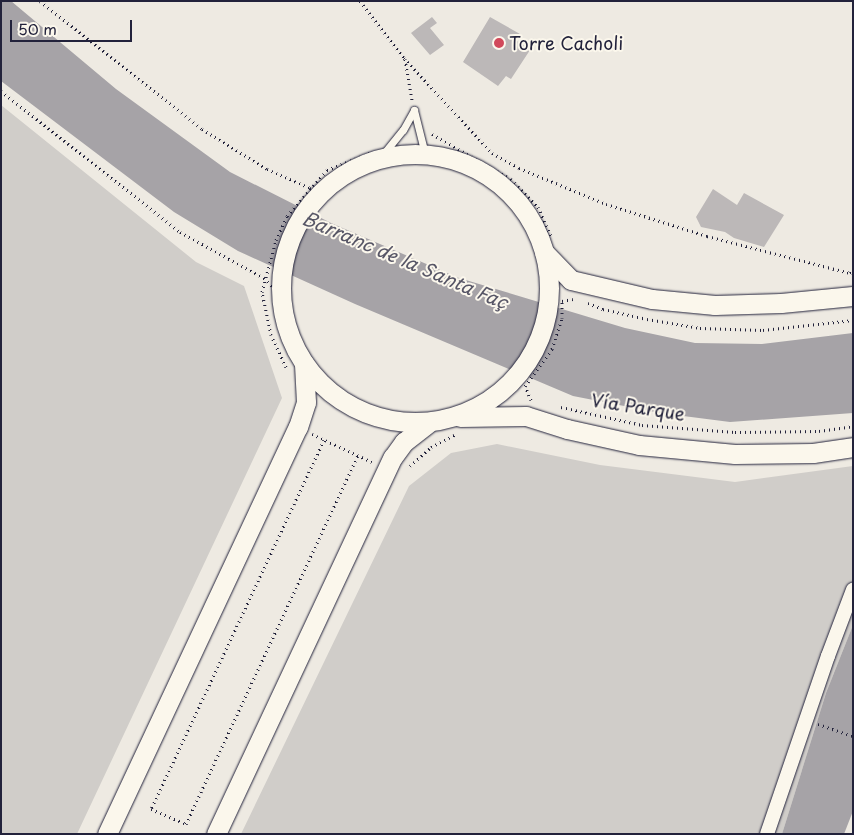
<!DOCTYPE html>
<html>
<head>
<meta charset="utf-8">
<style>
  body { margin:0 }
  #map { position:relative; width:854px; height:835px; overflow:hidden; background:#eeeae2; font-family:"Playpen Sans",sans-serif }
  div>[style] { position:absolute }
  .green>* { inset:0; background:#d0cdc9 }
  .water>* { inset:0; background:#a6a3a7 }
  .building>* { inset:0; background:#bcb8b8 }
  .path>* { height:3px; margin-top:-1.5px; transform-origin:0; background:repeating-linear-gradient(90deg,#22223b 0 1px,transparent 0 5px) }
  .roads { filter:drop-shadow(0 0 1px #22223b) drop-shadow(0 0 1px #22223b) }
  .service>* { height:7px; margin:-3.5px; padding:0 3.5px; transform-origin:3.5px; border-radius:3.5px; background:#fbf7ec }
  .minor>* { height:14px; margin:-7px; padding:0 7px; transform-origin:7px; border-radius:7px; background:#fbf7ec }
  .secondary>* { height:19px; margin:-9.5px; padding:0 9.5px; transform-origin:9.5px; border-radius:9.5px; background:#fbf7ec }
  .secondary>.ring { margin:-9.5px; padding:0; box-sizing:content-box; background:none; border:19px solid #fbf7ec; border-radius:50% }
  .dots>* { width:14px; height:14px; translate:-50% -50%; box-sizing:border-box; border:2px solid #fbf7ec; border-radius:50% }
  span { translate:-50% -50%; white-space:nowrap; text-align:center; line-height:1.15; -webkit-text-stroke:4px #fbf7ec; paint-order:stroke }
  .poi-label { font-size:18px; color:#22223b }
  .left { translate:0 -50%; text-align:left }
  .street-label { font-size:18px; color:#22223b }
  .water-label { font-size:19px; color:#575666; font-style:italic }
  .frame { position:absolute; inset:0; border:2px solid #22223b; pointer-events:none }
  .scale { position:absolute; left:10px; top:20px; width:122px; height:22px; box-sizing:border-box; border:2px solid #22223b; border-top:0; padding-left:6px; font-size:15px; line-height:18px; white-space:nowrap; color:#22223b; -webkit-text-stroke:4px #fbf7ec; paint-order:stroke }
</style>
</head>
<body>
<div id="map">
  <div class="green">
    <i style="clip-path:polygon(1px 105px,196px 262px,244px 286px,282px 398px,77px 834px,1px 834px)"></i>
    <i style="clip-path:polygon(497px 444px,600px 465px,735px 482px,853px 466px,853px 625px,826px 693px,782px 834px,241px 834px,409px 486px,451px 453px)"></i>
  </div>
  <div class="water">
    <i style="clip-path:polygon(1px 1px,11px 1px,116px 89px,230px 172px,331px 223px,459px 278px,625px 328px,695px 343px,762px 344px,853px 333px,853px 413px,730px 422px,660px 413px,573px 396px,355px 304px,238px 251px,174px 212px,1px 81px)"></i>
    <i style="clip-path:polygon(853px 625px,853px 811px,844px 834px,782px 834px,826px 693px)"></i>
  </div>
  <div class="building">
    <i style="clip-path:polygon(432px 17px,437px 23px,430px 28px,444px 45px,430px 55px,411px 33px)"></i>
    <i style="clip-path:polygon(490px 17px,520px 34px,516px 40px,530px 50px,511px 79px,506px 76px,498px 86px,463px 62px)"></i>
    <i style="clip-path:polygon(713px 189px,737px 205px,744px 193px,784px 215px,764px 247px,734px 238px,725px 232px,701px 227px,696px 217px)"></i>
  </div>
  <div class="path">
    <i style="left:40px;top:1px;width:206px;rotate:38.3deg"></i>
    <i style="left:202px;top:129px;width:76px;rotate:31.6deg"></i>
    <i style="left:267px;top:169px;width:47px;rotate:23.8deg"></i>
    <i style="left:310px;top:188px;width:12px;rotate:14deg"></i>
    <i style="left:360px;top:1px;width:72px;rotate:52.3deg"></i>
    <i style="left:404px;top:58px;width:129px;rotate:47.2deg"></i>
    <i style="left:492px;top:153px;width:31px;rotate:29deg"></i>
    <i style="left:519px;top:168px;width:94px;rotate:22.5deg"></i>
    <i style="left:606px;top:204px;width:106px;rotate:17.6deg"></i>
    <i style="left:707px;top:236px;width:148px;rotate:14.5deg"></i>
    <i style="left:850px;top:273px;width:4px;rotate:-34deg"></i>
    <i style="left:405px;top:59px;width:42px;rotate:80.3deg"></i>
    <i style="left:1px;top:91px;width:228px;rotate:38.2deg"></i>
    <i style="left:180px;top:232px;width:96px;rotate:28.7deg"></i>
    <i style="left:264px;top:278px;width:24px;rotate:45deg"></i>
    <i style="left:432px;top:134px;width:91px;rotate:29.7deg"></i>
    <i style="left:511px;top:179px;width:39px;rotate:46deg"></i>
    <i style="left:538px;top:207px;width:32px;rotate:66deg"></i>
    <i style="left:588px;top:303px;width:16px;rotate:22deg"></i>
    <i style="left:603px;top:309px;width:45px;rotate:12.8deg"></i>
    <i style="left:647px;top:319px;width:54px;rotate:9.6deg"></i>
    <i style="left:700px;top:328px;width:63px;rotate:1.8deg"></i>
    <i style="left:763px;top:330px;width:91px;rotate:-6.3deg"></i>
    <i style="left:286px;top:367px;width:35px;rotate:-115deg"></i>
    <i style="left:271px;top:335px;width:44px;rotate:-101.8deg"></i>
    <i style="left:262px;top:292px;width:54px;rotate:-74.9deg"></i>
    <i style="left:276px;top:240px;width:26px;rotate:-65deg"></i>
    <i style="left:287px;top:216px;width:61px;rotate:-49deg"></i>
    <i style="left:327px;top:170px;width:48px;rotate:-21.8deg"></i>
    <i style="left:531px;top:400px;width:15px;rotate:-113deg"></i>
    <i style="left:525px;top:386px;width:46px;rotate:-53.9deg"></i>
    <i style="left:552px;top:349px;width:33px;rotate:-72deg"></i>
    <i style="left:562px;top:318px;width:17px;rotate:-90deg"></i>
    <i style="left:562px;top:301px;width:11px;rotate:-10deg"></i>
    <i style="left:561px;top:407px;width:83px;rotate:12.5deg"></i>
    <i style="left:642px;top:425px;width:93px;rotate:4.3deg"></i>
    <i style="left:735px;top:432px;width:84px;rotate:-0.7deg"></i>
    <i style="left:819px;top:431px;width:34px;rotate:-8deg"></i>
    <i style="left:312px;top:434px;width:66px;rotate:25deg"></i>
    <i style="left:324px;top:440px;width:408px;rotate:115.1deg"></i>
    <i style="left:151px;top:809px;width:38px;rotate:23deg"></i>
    <i style="left:186px;top:824px;width:407px;rotate:-65deg"></i>
    <i style="left:410px;top:466px;width:28px;rotate:-42deg"></i>
    <i style="left:431px;top:447px;width:28px;rotate:-27deg"></i>
    <i style="left:818px;top:724px;width:37px;rotate:19deg"></i>
  </div>
  <div class="roads">
    <div class="service">
      <i style="left:414px;top:110px;width:45px;rotate:76deg"></i>
      <i style="left:380px;top:158px;width:36px;rotate:-51deg"></i>
      <i style="left:403px;top:130px;width:23px;rotate:-61deg"></i>
    </div>
    <div class="minor">
      <i style="left:767px;top:834px;width:188px;rotate:-71.1deg"></i>
      <i style="left:828px;top:656px;width:71px;rotate:-69.3deg"></i>
    </div>
    <div class="secondary">
      <i class="ring" style="left:281px;top:154px;width:249px;height:249px"></i>
      <i style="left:544px;top:252px;width:39px;rotate:46deg"></i>
      <i style="left:571px;top:280px;width:83px;rotate:13.2deg"></i>
      <i style="left:652px;top:299px;width:63px;rotate:5.4deg"></i>
      <i style="left:715px;top:305px;width:66px;rotate:-1.7deg"></i>
      <i style="left:781px;top:303px;width:72px;rotate:-5.6deg"></i>
      <i style="left:460px;top:417px;width:66px;rotate:-0.9deg"></i>
      <i style="left:526px;top:416px;width:43px;rotate:17.6deg"></i>
      <i style="left:567px;top:429px;width:74px;rotate:12.5deg"></i>
      <i style="left:639px;top:445px;width:96px;rotate:5.4deg"></i>
      <i style="left:735px;top:454px;width:78px;rotate:-0.7deg"></i>
      <i style="left:813px;top:453px;width:40px;rotate:-8.5deg"></i>
      <i style="left:107px;top:834px;width:450px;rotate:-64.9deg"></i>
      <i style="left:298px;top:427px;width:26px;rotate:-72deg"></i>
      <i style="left:306px;top:402px;width:39px;rotate:-93deg"></i>
      <i style="left:216px;top:834px;width:416px;rotate:-64.9deg"></i>
      <i style="left:393px;top:457px;width:19px;rotate:-54deg"></i>
      <i style="left:404px;top:442px;width:31px;rotate:-38deg"></i>
    </div>
  </div>
  <div class="dots">
    <i style="left:499px;top:43px;background:#d1495b"></i>
  </div>
  <div class="poi-label">
    <span class="left" style="left:509px;top:43px">Torre Cacholi</span>
  </div>
  <div class="street-label">
    <span style="left:638px;top:407px;rotate:9deg">Vía Parque</span>
  </div>
  <div class="water-label">
    <span style="left:405px;top:260px;rotate:23deg">Barranc de la Santa Faç</span>
  </div>
  <div class="frame"></div>
  <div class="scale">50 m</div>
</div>
</body>
</html>
